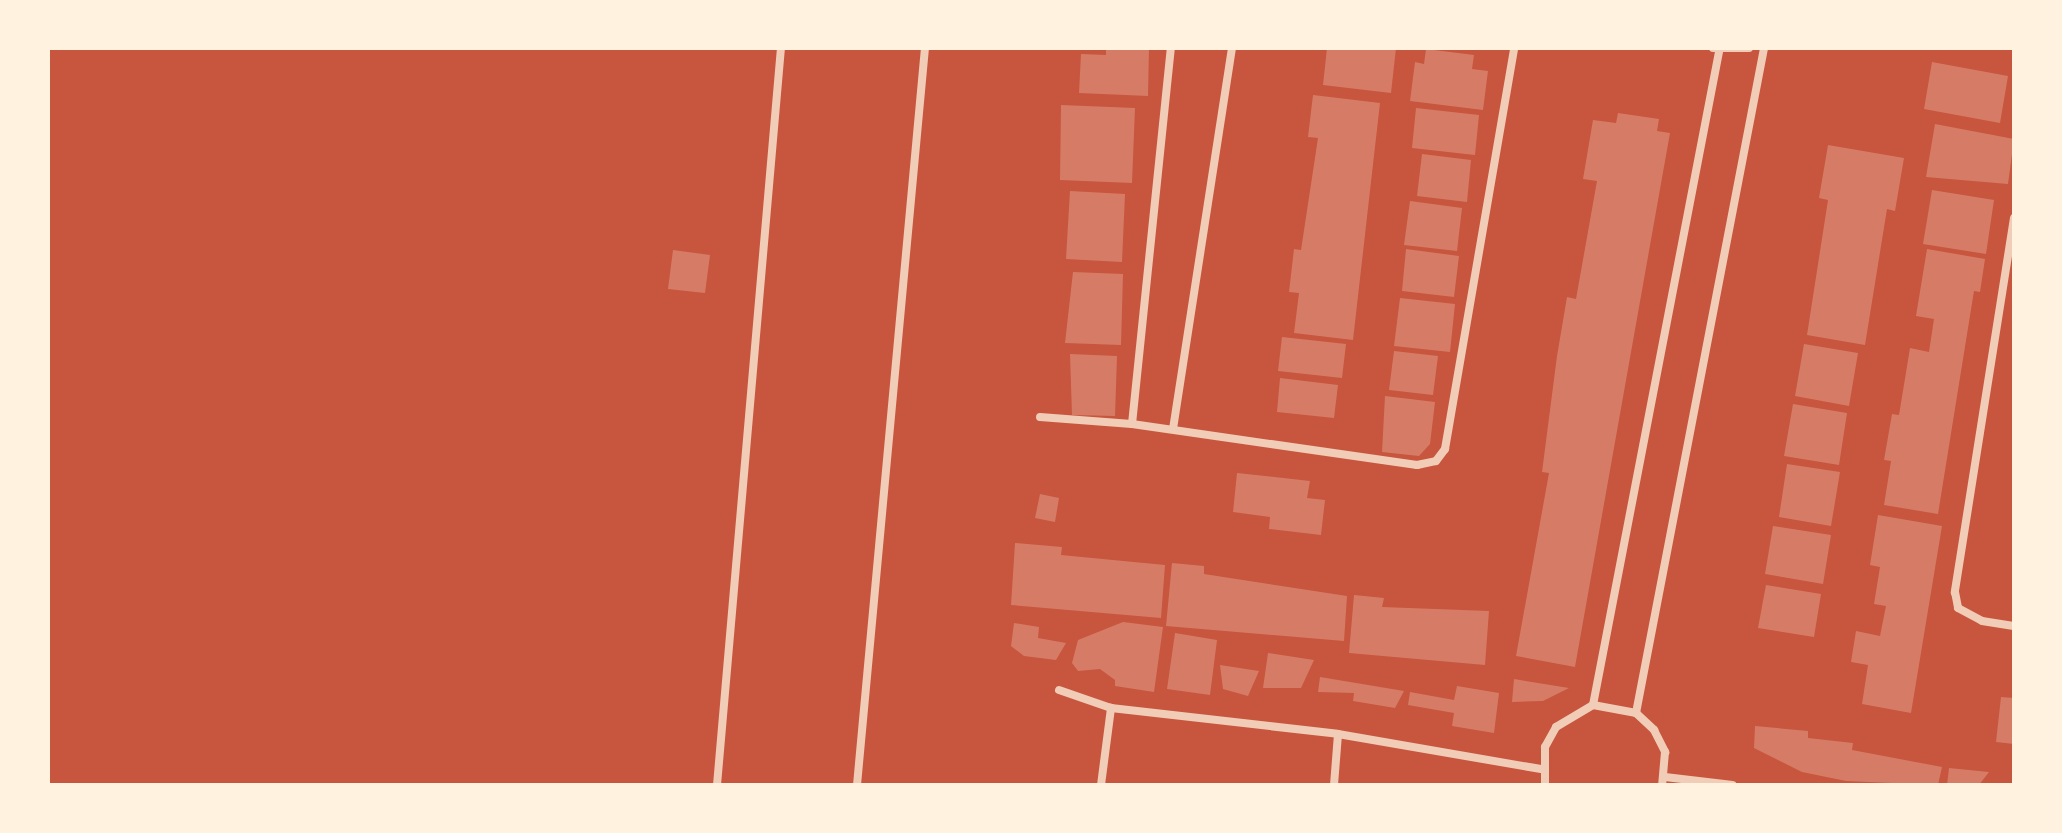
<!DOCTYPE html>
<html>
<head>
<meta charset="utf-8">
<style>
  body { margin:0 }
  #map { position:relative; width:2062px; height:833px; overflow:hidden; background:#c8553d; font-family:Poppins,sans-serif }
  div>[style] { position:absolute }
  .building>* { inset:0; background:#d67c66 }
  .minor>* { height:8px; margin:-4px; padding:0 4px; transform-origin:4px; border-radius:4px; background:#f1ccb7 }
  span { translate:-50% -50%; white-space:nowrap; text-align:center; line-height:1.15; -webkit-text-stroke:6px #fff3e0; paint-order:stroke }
  .frame { position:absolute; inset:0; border:50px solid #fff3e0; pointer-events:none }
</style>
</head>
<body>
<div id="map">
  <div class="building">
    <i style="clip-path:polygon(1106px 48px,1149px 48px,1148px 96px,1079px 93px,1081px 54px,1106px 55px)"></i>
    <i style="clip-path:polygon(1327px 48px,1396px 48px,1391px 93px,1323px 85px)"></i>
    <i style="clip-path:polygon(1426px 49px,1474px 55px,1472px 69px,1488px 71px,1483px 110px,1410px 101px,1415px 62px,1424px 64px)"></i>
    <i style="clip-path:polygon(1932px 62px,2008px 76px,2000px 123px,1924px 109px)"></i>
    <i style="clip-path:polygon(1313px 95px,1380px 103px,1353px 340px,1294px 333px,1299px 293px,1289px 292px,1294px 249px,1301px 250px,1318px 138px,1308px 137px)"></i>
    <i style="clip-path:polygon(1061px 105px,1135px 108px,1132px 183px,1060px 180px)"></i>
    <i style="clip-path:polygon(1416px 108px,1479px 115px,1475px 155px,1412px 148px)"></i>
    <i style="clip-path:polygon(1618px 113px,1659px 119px,1657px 131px,1670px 133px,1575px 667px,1516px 656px,1549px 473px,1542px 472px,1557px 356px,1567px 297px,1576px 299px,1597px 181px,1583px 179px,1593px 120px,1616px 123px)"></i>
    <i style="clip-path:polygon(1935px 124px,2014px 139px,2008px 184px,1926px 177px)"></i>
    <i style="clip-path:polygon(1828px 145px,1904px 158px,1895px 211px,1887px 209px,1865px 345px,1807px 335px,1828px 200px,1819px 198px)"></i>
    <i style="clip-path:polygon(1422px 154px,1471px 160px,1467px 202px,1417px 196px)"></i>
    <i style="clip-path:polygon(1932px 190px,1994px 200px,1986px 254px,1923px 244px)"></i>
    <i style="clip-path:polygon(1070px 191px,1125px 194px,1122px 262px,1066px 259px)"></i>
    <i style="clip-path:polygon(1410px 201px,1462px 208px,1457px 251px,1404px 245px)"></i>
    <i style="clip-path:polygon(1406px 249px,1459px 256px,1454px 297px,1402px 291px)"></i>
    <i style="clip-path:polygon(1927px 249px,1985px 259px,1980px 292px,1974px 291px,1938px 514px,1884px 505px,1891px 461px,1884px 460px,1892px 414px,1899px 415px,1910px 348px,1929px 352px,1934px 319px,1916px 316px)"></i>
    <i style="clip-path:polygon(673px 250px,710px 255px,705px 293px,668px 289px)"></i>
    <i style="clip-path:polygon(1073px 272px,1123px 274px,1121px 345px,1065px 343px)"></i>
    <i style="clip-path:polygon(1400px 298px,1455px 304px,1450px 352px,1394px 346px)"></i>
    <i style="clip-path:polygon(1282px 337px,1346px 344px,1342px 378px,1278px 371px)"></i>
    <i style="clip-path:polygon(1804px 344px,1858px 353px,1849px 406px,1795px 396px)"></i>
    <i style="clip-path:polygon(1394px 351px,1438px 356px,1433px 395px,1389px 390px)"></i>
    <i style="clip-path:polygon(1070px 354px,1117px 356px,1115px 416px,1072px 415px)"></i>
    <i style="clip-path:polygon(1280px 378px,1338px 385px,1334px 418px,1277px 412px)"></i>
    <i style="clip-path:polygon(1385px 396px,1435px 402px,1430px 444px,1419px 456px,1382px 452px)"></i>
    <i style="clip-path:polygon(1793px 404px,1847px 413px,1839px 465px,1784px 456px)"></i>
    <i style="clip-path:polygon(1787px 464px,1840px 472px,1831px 526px,1779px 517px)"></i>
    <i style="clip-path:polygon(1237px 473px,1310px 481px,1307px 498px,1325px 500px,1321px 535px,1269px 529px,1270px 517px,1233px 512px)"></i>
    <i style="clip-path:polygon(1040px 494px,1059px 498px,1055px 522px,1035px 518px)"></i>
    <i style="clip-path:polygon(1878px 515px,1942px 526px,1911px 713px,1862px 704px,1868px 665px,1851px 662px,1856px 631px,1880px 636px,1886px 606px,1874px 604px,1880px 567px,1870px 565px)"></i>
    <i style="clip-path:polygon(1773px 526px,1831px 535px,1823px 584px,1765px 574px)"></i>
    <i style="clip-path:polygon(1015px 543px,1062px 547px,1061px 555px,1165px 565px,1161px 618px,1011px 605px)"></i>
    <i style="clip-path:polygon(1172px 563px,1204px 566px,1204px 574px,1347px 596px,1344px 641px,1166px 626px)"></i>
    <i style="clip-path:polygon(1766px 585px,1821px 594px,1814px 637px,1758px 628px)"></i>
    <i style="clip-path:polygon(1354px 595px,1384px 598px,1382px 607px,1489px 611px,1485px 665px,1349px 653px)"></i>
    <i style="clip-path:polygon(1123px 622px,1163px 627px,1154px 692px,1115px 686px,1115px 680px,1100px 669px,1078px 671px,1072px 663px,1078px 640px)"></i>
    <i style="clip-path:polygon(1014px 623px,1039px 627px,1038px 638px,1066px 643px,1056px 660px,1024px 656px,1011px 646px)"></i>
    <i style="clip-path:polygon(1175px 633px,1217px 640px,1210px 695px,1167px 689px)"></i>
    <i style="clip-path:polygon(1268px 653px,1314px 660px,1301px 688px,1263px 688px)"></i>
    <i style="clip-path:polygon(1220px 665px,1259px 671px,1248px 696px,1223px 689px)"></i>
    <i style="clip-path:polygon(1320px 677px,1404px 691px,1395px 708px,1353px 701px,1354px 693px,1318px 692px)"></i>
    <i style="clip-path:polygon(1514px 679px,1569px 688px,1543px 701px,1512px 702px)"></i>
    <i style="clip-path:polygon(1457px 686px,1499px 693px,1494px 733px,1452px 726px,1454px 713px,1408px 705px,1410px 692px,1454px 700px)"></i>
    <i style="clip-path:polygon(2001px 697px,2014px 698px,2014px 744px,1996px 742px)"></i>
    <i style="clip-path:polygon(1755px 726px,1808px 731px,1808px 738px,1853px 743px,1852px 750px,1942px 767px,1938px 785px,1846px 781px,1802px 772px,1754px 748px)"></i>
    <i style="clip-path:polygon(1949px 768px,1989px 772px,1979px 785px,1947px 785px)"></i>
  </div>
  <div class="minor">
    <i style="left:1713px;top:48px;width:36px"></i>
    <i style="left:2014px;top:218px;width:379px;rotate:99deg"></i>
    <i style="left:1955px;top:592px;width:16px;rotate:79deg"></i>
    <i style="left:1958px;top:608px;width:27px;rotate:28deg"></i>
    <i style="left:1982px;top:621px;width:32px;rotate:9deg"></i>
    <i style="left:1040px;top:417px;width:92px;rotate:4.4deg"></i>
    <i style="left:1132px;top:424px;width:288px;rotate:8.2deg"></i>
    <i style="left:1417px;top:465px;width:19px;rotate:-12deg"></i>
    <i style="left:1436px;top:461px;width:15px;rotate:-53deg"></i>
    <i style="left:1445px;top:449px;width:407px;rotate:-80.2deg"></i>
    <i style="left:1132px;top:424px;width:378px;rotate:-84.1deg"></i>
    <i style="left:1173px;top:429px;width:386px;rotate:-81.2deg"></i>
    <i style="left:1059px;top:690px;width:55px;rotate:19.1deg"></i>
    <i style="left:1111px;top:708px;width:228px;rotate:6.5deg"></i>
    <i style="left:1338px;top:734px;width:206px;rotate:9.8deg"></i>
    <i style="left:1593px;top:705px;width:665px;rotate:-79.08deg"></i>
    <i style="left:1636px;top:713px;width:677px;rotate:-79.1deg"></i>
    <i style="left:1665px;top:777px;width:68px;rotate:6.7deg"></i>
    <i style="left:717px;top:785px;width:740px;rotate:-85.04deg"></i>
    <i style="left:857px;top:785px;width:740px;rotate:-84.73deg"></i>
    <i style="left:1101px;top:785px;width:78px;rotate:-82.6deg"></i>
    <i style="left:1334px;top:785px;width:51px;rotate:-85.5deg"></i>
    <i style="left:1545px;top:785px;width:38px;rotate:-90deg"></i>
    <i style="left:1545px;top:747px;width:23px;rotate:-61deg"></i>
    <i style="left:1556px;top:727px;width:43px;rotate:-30.7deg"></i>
    <i style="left:1593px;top:705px;width:44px;rotate:10.5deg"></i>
    <i style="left:1636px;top:713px;width:25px;rotate:43deg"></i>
    <i style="left:1654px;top:730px;width:25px;rotate:63deg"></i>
    <i style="left:1665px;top:752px;width:33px;rotate:95deg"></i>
  </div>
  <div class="frame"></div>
</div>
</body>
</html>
